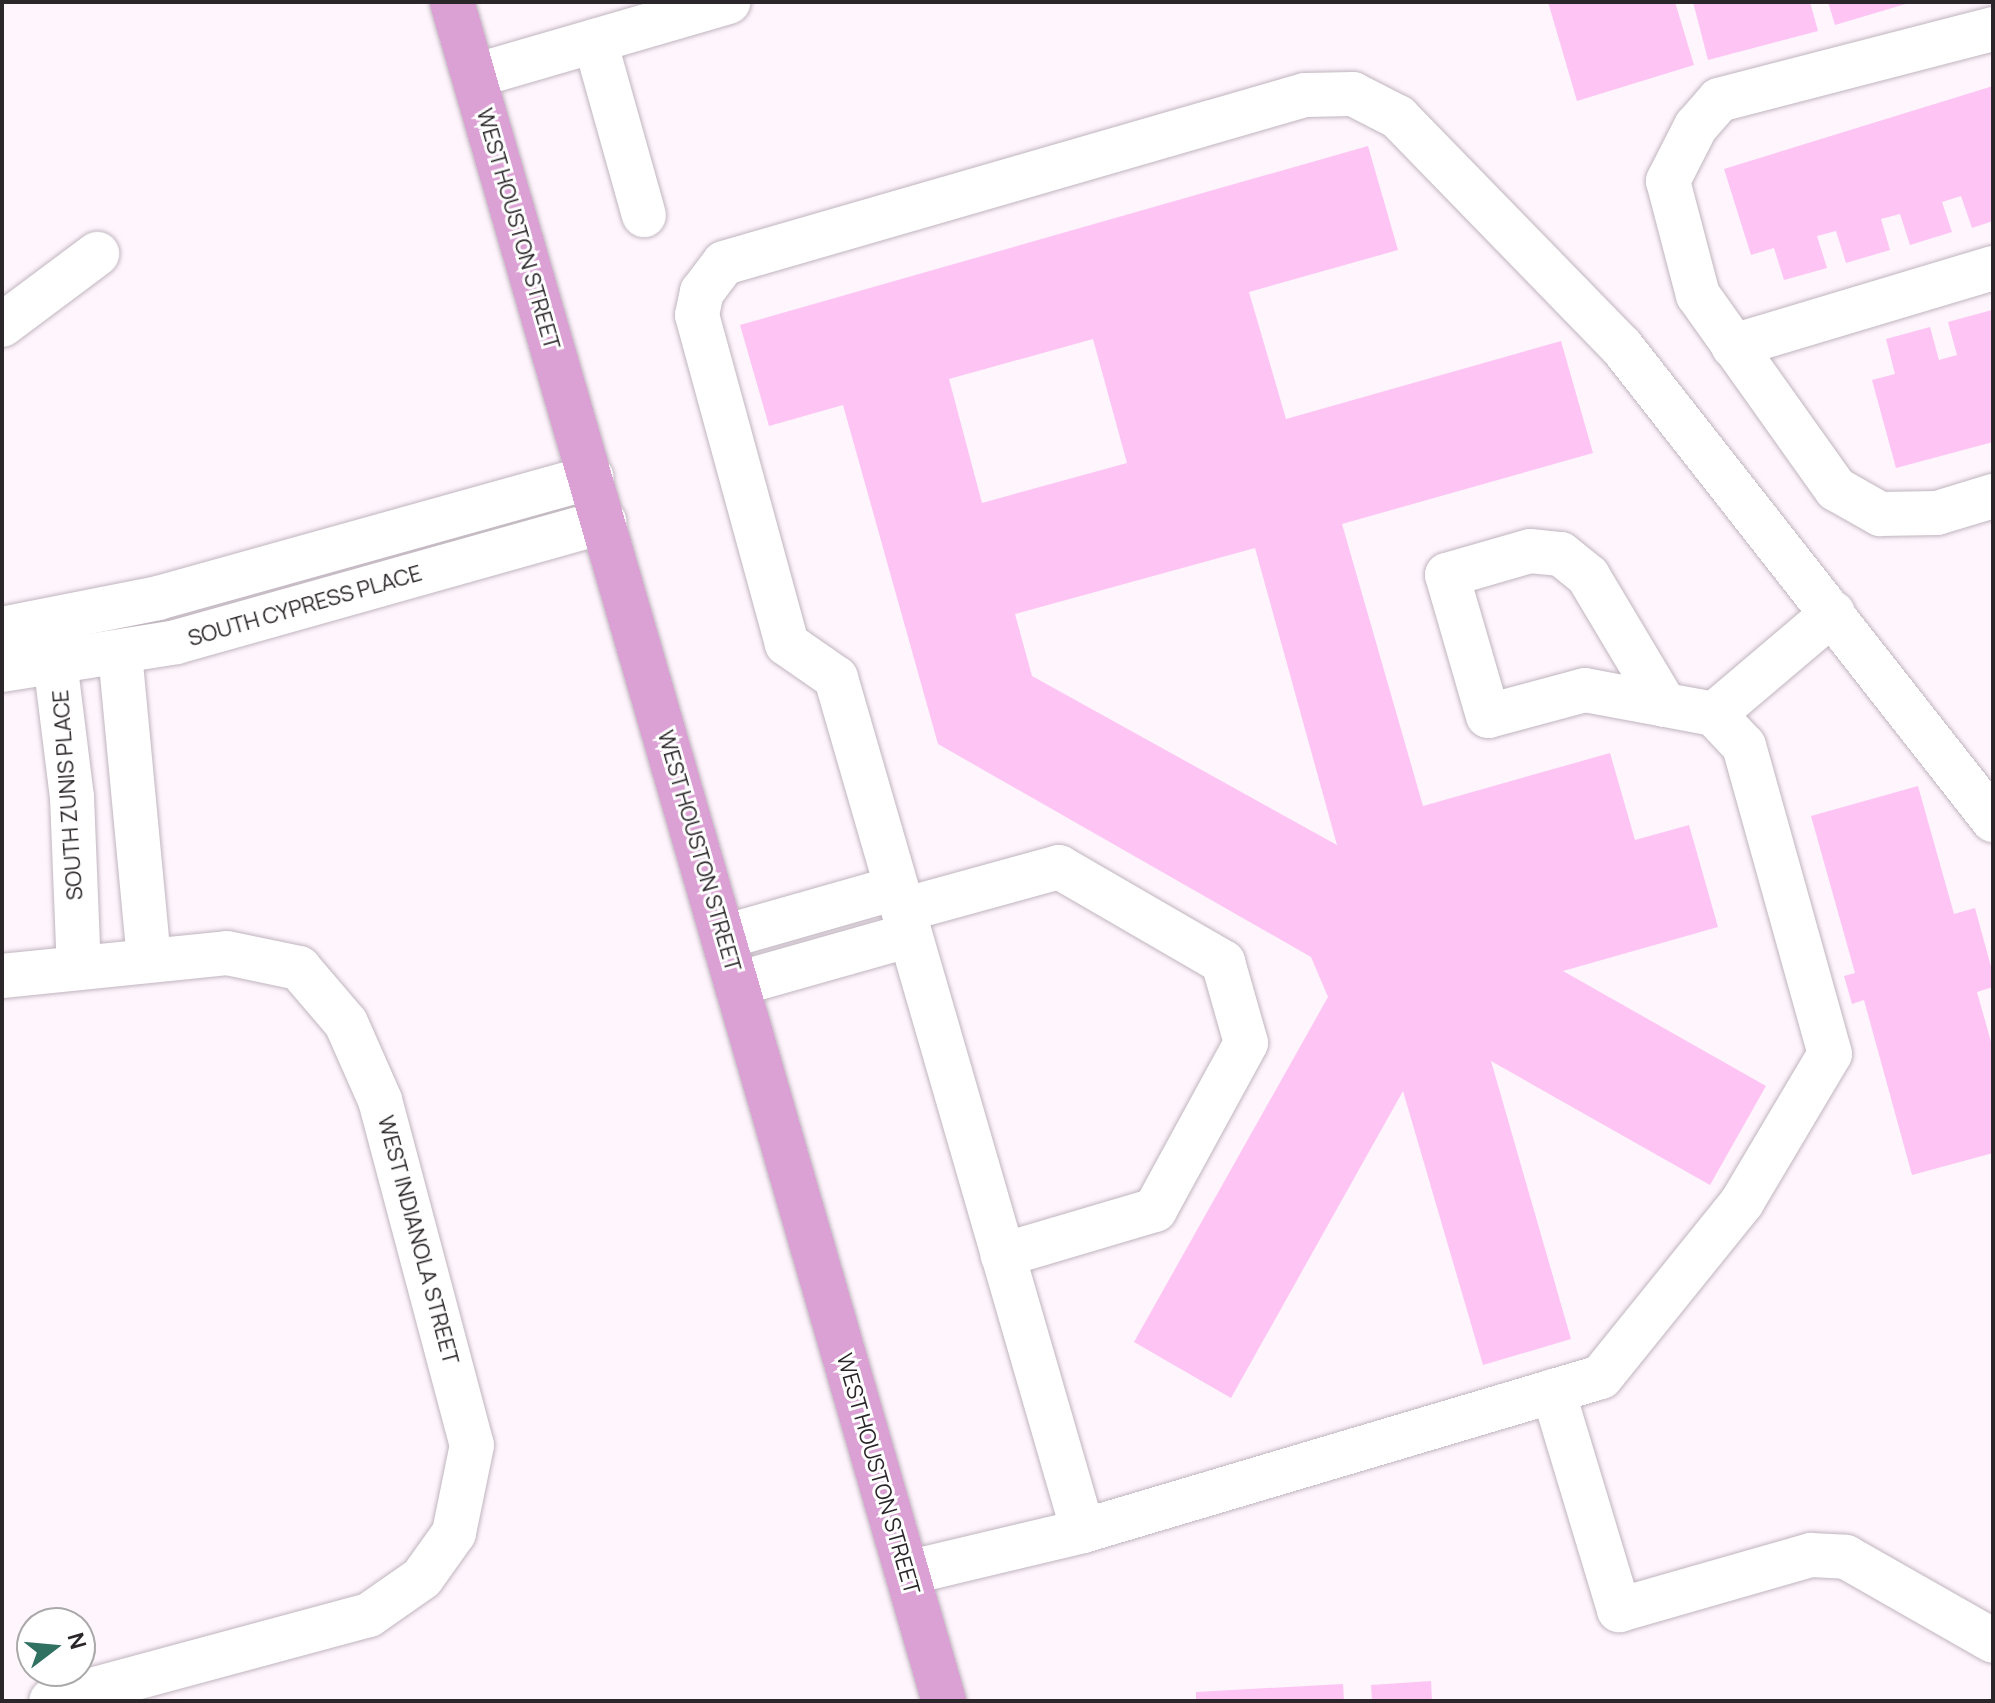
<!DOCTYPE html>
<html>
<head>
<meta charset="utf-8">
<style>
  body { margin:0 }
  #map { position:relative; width:1995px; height:1703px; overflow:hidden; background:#fff5fd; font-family:Manrope,sans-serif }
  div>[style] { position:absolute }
  .building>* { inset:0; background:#fec5f4 }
  .roads { filter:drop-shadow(0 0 2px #c0b5be) drop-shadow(0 0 2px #c0b5be) }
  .minor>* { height:44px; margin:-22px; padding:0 22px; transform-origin:22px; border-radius:22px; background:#fff }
  .major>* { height:44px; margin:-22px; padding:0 22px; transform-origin:22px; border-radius:22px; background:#dca1d4 }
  span { translate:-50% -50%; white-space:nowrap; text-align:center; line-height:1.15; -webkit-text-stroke:6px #fff; paint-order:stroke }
  .street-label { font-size:22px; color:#2a2629 }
  .frame { position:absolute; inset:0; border:4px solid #2a2629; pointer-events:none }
  .north { position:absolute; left:16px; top:1607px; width:80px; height:80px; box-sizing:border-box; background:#fff; border:2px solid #aaa8a9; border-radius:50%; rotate:74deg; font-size:22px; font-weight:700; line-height:32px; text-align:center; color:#2a2629 }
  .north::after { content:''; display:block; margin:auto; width:28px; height:36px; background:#317161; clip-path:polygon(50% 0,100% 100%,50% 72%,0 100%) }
</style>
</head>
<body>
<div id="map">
  <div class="building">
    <i style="clip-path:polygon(1548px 2px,1675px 2px,1694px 65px,1577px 101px)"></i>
    <i style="clip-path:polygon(1693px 2px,1810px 2px,1818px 31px,1708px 60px)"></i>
    <i style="clip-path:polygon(1828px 2px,1909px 2px,1909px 3px,1835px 25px)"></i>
    <i style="clip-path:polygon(1993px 86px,1993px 221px,1972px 228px,1961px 196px,1942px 202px,1952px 232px,1910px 245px,1900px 214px,1881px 219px,1890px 250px,1846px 263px,1836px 231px,1817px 236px,1827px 268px,1784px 280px,1774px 248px,1751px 255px,1724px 169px)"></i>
    <i style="clip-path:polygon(evenodd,1368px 146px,1398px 250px,1249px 292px,1286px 419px,1561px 341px,1593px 453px,1342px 524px,1423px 806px,1610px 753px,1635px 840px,1689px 825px,1718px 927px,1563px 971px,1766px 1086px,1710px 1185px,1491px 1061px,1571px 1339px,1483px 1365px,1403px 1091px,1231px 1398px,1134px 1342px,1328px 997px,1311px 957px,938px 744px,843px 405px,769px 426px,740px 325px,1368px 146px,1093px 339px,1127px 463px,982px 503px,949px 379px,1093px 339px,1368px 146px,1255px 548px,1337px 845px,1032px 676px,1015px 614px,1255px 548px)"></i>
    <i style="clip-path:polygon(1992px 310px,1993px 442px,1896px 468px,1872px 380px,1895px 374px,1886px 339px,1930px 327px,1939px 360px,1957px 355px,1948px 322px)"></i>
    <i style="clip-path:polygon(1918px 786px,1954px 914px,1975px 908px,1993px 974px,1993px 987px,1977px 992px,1993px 1049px,1993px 1153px,1912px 1175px,1864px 1000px,1852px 1004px,1844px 976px,1855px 973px,1811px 816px)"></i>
    <i style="clip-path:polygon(1431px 1681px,1432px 1701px,1372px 1701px,1371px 1685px)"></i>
    <i style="clip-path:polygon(1343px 1684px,1344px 1701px,1196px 1701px,1196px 1692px)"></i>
  </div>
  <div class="roads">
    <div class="minor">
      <i style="left:1993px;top:29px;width:283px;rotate:165.5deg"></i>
      <i style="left:1719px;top:100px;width:35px;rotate:131deg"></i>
      <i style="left:1696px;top:126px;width:62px;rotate:117deg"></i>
      <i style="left:1668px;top:181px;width:118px;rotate:75.3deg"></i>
      <i style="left:1698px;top:295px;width:238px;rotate:54.6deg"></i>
      <i style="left:1836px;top:489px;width:51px;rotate:29.6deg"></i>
      <i style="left:1880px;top:514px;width:57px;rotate:-1deg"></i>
      <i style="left:1937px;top:513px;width:59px;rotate:-16.9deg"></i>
      <i style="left:595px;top:41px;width:181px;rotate:74.3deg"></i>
      <i style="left:474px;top:76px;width:265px;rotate:-16.2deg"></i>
      <i style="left:2px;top:325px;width:119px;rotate:-36.8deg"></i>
      <i style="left:1733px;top:346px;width:271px;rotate:-16.7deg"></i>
      <i style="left:2px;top:629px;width:159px;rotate:-11.2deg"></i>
      <i style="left:158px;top:598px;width:450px;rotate:-15.6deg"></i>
      <i style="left:52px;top:637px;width:161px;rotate:82.9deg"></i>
      <i style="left:72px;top:797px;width:171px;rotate:87.7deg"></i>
      <i style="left:120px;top:653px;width:309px;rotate:84.6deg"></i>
      <i style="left:2px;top:670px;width:176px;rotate:-9.1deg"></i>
      <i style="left:176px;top:642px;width:445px;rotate:-15.7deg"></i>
      <i style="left:1714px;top:714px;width:156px;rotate:-40.3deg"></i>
      <i style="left:903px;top:910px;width:162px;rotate:-15.4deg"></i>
      <i style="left:1059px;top:867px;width:190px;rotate:30.1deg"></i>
      <i style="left:1223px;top:962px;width:84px;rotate:74.1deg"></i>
      <i style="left:1246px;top:1043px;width:190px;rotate:118.6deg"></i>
      <i style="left:1155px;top:1210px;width:159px;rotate:163.5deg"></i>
      <i style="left:724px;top:937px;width:179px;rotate:-15.9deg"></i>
      <i style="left:2px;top:976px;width:226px;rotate:-5.8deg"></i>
      <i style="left:227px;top:953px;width:74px;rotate:11.8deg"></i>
      <i style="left:299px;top:968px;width:72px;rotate:49.5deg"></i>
      <i style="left:346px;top:1023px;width:84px;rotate:66.2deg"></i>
      <i style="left:380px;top:1100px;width:357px;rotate:75.1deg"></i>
      <i style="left:472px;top:1445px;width:90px;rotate:101.6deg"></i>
      <i style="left:454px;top:1533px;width:55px;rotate:125.4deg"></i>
      <i style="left:422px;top:1578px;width:65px;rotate:145.1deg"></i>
      <i style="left:369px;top:1615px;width:329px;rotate:164.9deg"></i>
      <i style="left:737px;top:984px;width:180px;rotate:-15.8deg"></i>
      <i style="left:1553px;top:1391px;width:229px;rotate:73.2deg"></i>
      <i style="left:1619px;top:1610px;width:200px;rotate:-16deg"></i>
      <i style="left:1811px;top:1555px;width:35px;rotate:3deg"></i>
      <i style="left:1846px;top:1557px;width:169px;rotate:29.7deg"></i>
      <i style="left:1083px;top:1531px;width:888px;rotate:-106.15deg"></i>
      <i style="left:836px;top:678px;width:60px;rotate:-145.2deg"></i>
      <i style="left:787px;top:644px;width:341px;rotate:-105.3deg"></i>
      <i style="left:697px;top:315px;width:24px;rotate:-78deg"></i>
      <i style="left:702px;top:292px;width:36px;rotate:-53deg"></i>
      <i style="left:724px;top:263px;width:605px;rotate:-16.13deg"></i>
      <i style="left:1305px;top:95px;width:48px;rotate:-1.2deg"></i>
      <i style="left:1353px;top:94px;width:51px;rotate:27.1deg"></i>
      <i style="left:1398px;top:117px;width:320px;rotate:45.8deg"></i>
      <i style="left:1621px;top:346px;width:603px;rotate:51.87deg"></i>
      <i style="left:907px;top:1573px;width:181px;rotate:-13.4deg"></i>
      <i style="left:1083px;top:1531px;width:540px;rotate:-16.56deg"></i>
      <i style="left:1601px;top:1377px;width:225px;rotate:-51.1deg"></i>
      <i style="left:1742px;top:1202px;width:172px;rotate:-59.3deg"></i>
      <i style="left:1830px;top:1054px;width:320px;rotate:-105.6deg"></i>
      <i style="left:1744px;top:746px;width:44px;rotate:-133.2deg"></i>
      <i style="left:1714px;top:714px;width:50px;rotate:-169.6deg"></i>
      <i style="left:1665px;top:705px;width:81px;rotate:-169.4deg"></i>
      <i style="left:1585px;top:690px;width:100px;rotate:165deg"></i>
      <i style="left:1488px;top:716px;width:147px;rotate:-106.2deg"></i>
      <i style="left:1447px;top:575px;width:86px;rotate:-16.1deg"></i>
      <i style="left:1530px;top:551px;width:31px;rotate:6deg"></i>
      <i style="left:1561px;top:554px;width:35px;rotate:39deg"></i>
      <i style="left:1588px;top:576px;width:150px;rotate:59.2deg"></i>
    </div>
    <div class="major">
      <i style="left:452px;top:2px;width:1769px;rotate:73.85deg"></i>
    </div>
  </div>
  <div class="street-label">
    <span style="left:518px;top:229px;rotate:74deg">WEST HOUSTON STREET</span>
    <span style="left:305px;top:606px;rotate:-16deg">SOUTH CYPRESS PLACE</span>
    <span style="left:68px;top:795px;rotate:-94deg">SOUTH ZUNIS PLACE</span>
    <span style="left:699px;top:851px;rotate:74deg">WEST HOUSTON STREET</span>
    <span style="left:418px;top:1240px;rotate:75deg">WEST INDIANOLA STREET</span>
    <span style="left:878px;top:1474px;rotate:74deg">WEST HOUSTON STREET</span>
  </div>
  <div class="frame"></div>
  <div class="north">N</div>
</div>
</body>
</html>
